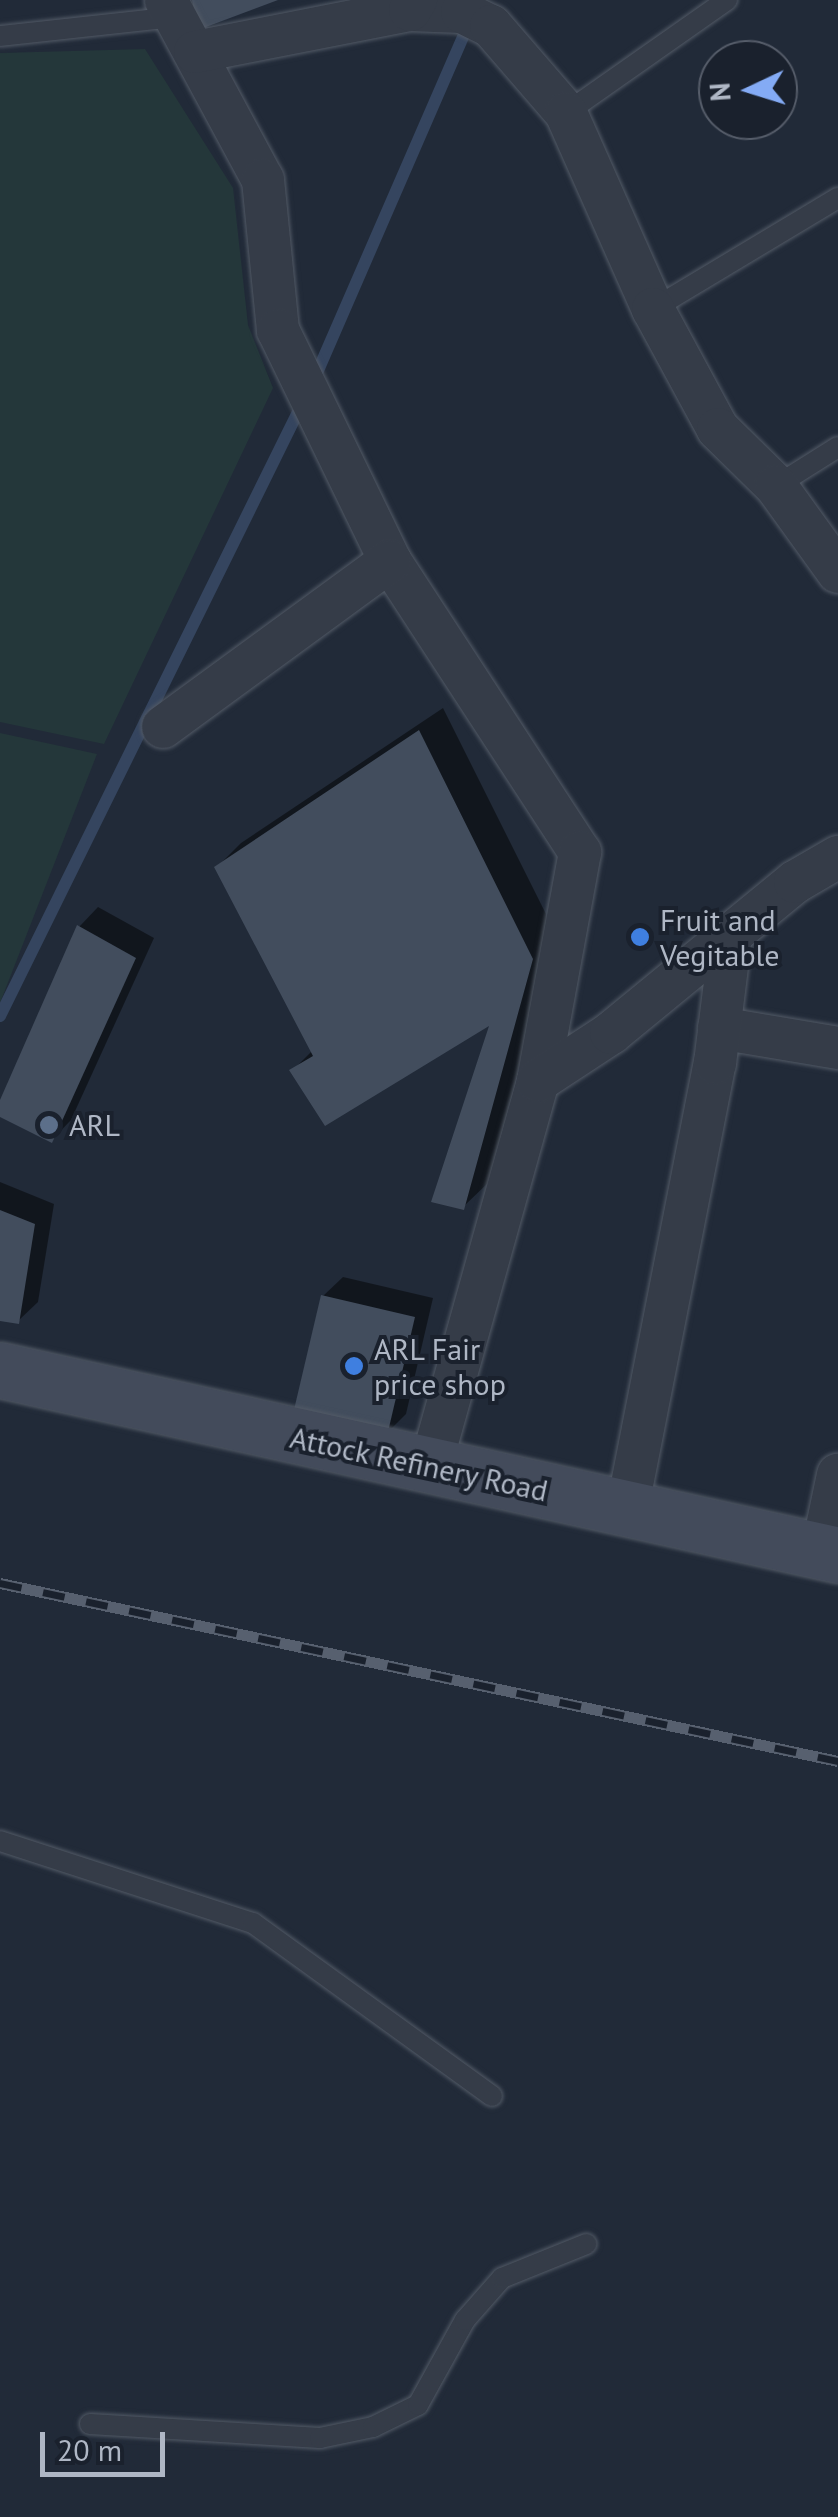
<!DOCTYPE html>
<html>
<head>
<meta charset="utf-8">
<style>
  body { margin:0 }
  #map { position:relative; width:838px; height:2517px; overflow:hidden; background:#212a38; font-family:"PT Sans",sans-serif }
  div>[style] { position:absolute }
  .green>* { inset:0; background:#24373a }
  .shadow>* { inset:0; background:#0007 }
  .stream>* { height:12px; margin:-6px; padding:0 6px; transform-origin:6px; border-radius:6px; background:#35455f }
  .building>* { inset:0; background:#424d5d }
  .roads { filter:drop-shadow(0 0 2px #525a66) drop-shadow(0 0 2px #525a66) }
  .lane>* { height:20px; margin:-10px; padding:0 10px; transform-origin:10px; border-radius:10px; background:#353c48 }
  .street>* { height:42px; margin:-21px; padding:0 21px; transform-origin:21px; border-radius:21px; background:#353c48 }
  .secondary>* { height:55px; margin:-27.5px; padding:0 27.5px; transform-origin:27.5px; border-radius:27.5px; background:#434b5b }
  .rail>* { height:11px; margin-top:-5.5px; transform-origin:0; background:repeating-linear-gradient(90deg,#1a212d 0 22px,#57606f 0 44px); box-sizing:border-box; border-block:2px solid #57606f }
  .dots>* { width:28px; height:28px; translate:-50% -50%; box-sizing:border-box; border:5px solid #1a212d; border-radius:50% }
  span { translate:-50% -50%; white-space:nowrap; text-align:center; line-height:1.15; -webkit-text-stroke:8px #1a212d; paint-order:stroke }
  .poi-label { font-size:30px; color:#afb7c5 }
  .left { translate:0 -50%; text-align:left }
  .street-label { font-size:30px; color:#afb7c5 }
  .north { position:absolute; left:698px; top:40px; width:100px; height:100px; box-sizing:border-box; background:#1a212d; border:2px solid #565d6a; border-radius:50%; rotate:266deg; font-size:28px; font-weight:700; line-height:40px; text-align:center; color:#afb7c5 }
  .north::after { content:''; display:block; margin:auto; width:35px; height:45px; background:#84abf5; clip-path:polygon(50% 0,100% 100%,50% 72%,0 100%) }
  .scale { position:absolute; left:40px; top:2432px; width:125px; height:45px; box-sizing:border-box; border:5px solid #afb7c5; border-top:0; padding-left:12px; font-size:30px; line-height:35px; white-space:nowrap; color:#afb7c5; -webkit-text-stroke:8px #1a212d; paint-order:stroke }
</style>
</head>
<body>
<div id="map">
  <div class="green">
    <i style="clip-path:polygon(145px 49px,233px 188px,248px 325px,273px 388px,104px 744px,0 722px,0 53px)"></i>
    <i style="clip-path:polygon(0 733px,97px 754px,0 1003px)"></i>
  </div>
  <div class="shadow">
    <i style="clip-path:polygon(443px 708px,556px 934px,488px 1183px,463px 1207px,494px 1021px,292px 1071px,313px 1050px,217px 867px,241px 843px)"></i>
    <i style="clip-path:polygon(98px 907px,154px 938px,71px 1120px,52px 1140px,0 1114px,0 1106px,79px 927px)"></i>
    <i style="clip-path:polygon(0 1182px,54px 1204px,38px 1302px,18px 1321px,0 1318px)"></i>
    <i style="clip-path:polygon(343px 1277px,433px 1298px,406px 1414px,387px 1433px,323px 1296px)"></i>
  </div>
  <div class="stream">
    <i style="left:313px;top:382px;width:391px;rotate:-66.5deg"></i>
    <i style="left:0;top:1016px;width:682px;rotate:-63.74deg"></i>
  </div>
  <div class="building">
    <i style="clip-path:polygon(192px 0,278px 0,198px 30px)"></i>
    <i style="clip-path:polygon(419px 730px,533px 959px,464px 1210px,431px 1202px,489px 1026px,325px 1126px,289px 1070px,313px 1056px,214px 867px)"></i>
    <i style="clip-path:polygon(77px 925px,136px 958px,52px 1143px,0 1117px,0 1100px)"></i>
    <i style="clip-path:polygon(0 1210px,35px 1224px,19px 1324px,0 1321px)"></i>
    <i style="clip-path:polygon(321px 1295px,415px 1317px,387px 1436px,293px 1414px)"></i>
  </div>
  <div class="roads">
    <div class="lane">
      <i style="left:0;top:36px;width:176px;rotate:-6.2deg"></i>
      <i style="left:566px;top:113px;width:197px;rotate:-35.1deg"></i>
      <i style="left:653px;top:309px;width:216px;rotate:-31deg"></i>
      <i style="left:776px;top:486px;width:73px;rotate:-32.2deg"></i>
      <i style="left:0;top:1841px;width:266px;rotate:18deg"></i>
      <i style="left:253px;top:1923px;width:295px;rotate:35.9deg"></i>
      <i style="left:90px;top:2424px;width:230px;rotate:3.5deg"></i>
      <i style="left:320px;top:2438px;width:54px;rotate:-11.7deg"></i>
      <i style="left:373px;top:2427px;width:50px;rotate:-26.1deg"></i>
      <i style="left:418px;top:2405px;width:97px;rotate:-61.1deg"></i>
      <i style="left:465px;top:2320px;width:56px;rotate:-48.6deg"></i>
      <i style="left:502px;top:2278px;width:91px;rotate:-22deg"></i>
    </div>
    <div class="street">
      <i style="left:166px;top:0;width:204px;rotate:61.7deg"></i>
      <i style="left:263px;top:180px;width:151px;rotate:84.3deg"></i>
      <i style="left:278px;top:330px;width:257px;rotate:64.1deg"></i>
      <i style="left:390px;top:561px;width:348px;rotate:56.9deg"></i>
      <i style="left:580px;top:852px;width:233px;rotate:100.4deg"></i>
      <i style="left:538px;top:1081px;width:402px;rotate:105.6deg"></i>
      <i style="left:410px;top:10px;width:52px;rotate:2.2deg"></i>
      <i style="left:462px;top:12px;width:32px;rotate:26deg"></i>
      <i style="left:491px;top:26px;width:115px;rotate:49.2deg"></i>
      <i style="left:566px;top:113px;width:214px;rotate:66.1deg"></i>
      <i style="left:653px;top:309px;width:136px;rotate:61.6deg"></i>
      <i style="left:718px;top:429px;width:81px;rotate:44.5deg"></i>
      <i style="left:776px;top:486px;width:106px;rotate:54.2deg"></i>
      <i style="left:195px;top:52px;width:219px;rotate:-11.1deg"></i>
      <i style="left:410px;top:10px;width:12px;rotate:-59deg"></i>
      <i style="left:163px;top:727px;width:281px;rotate:-36.2deg"></i>
      <i style="left:719px;top:1028px;width:121px;rotate:9.5deg"></i>
      <i style="left:538px;top:1081px;width:87px;rotate:-33.3deg"></i>
      <i style="left:611px;top:1033px;width:238px;rotate:-39.4deg"></i>
      <i style="left:795px;top:882px;width:50px;rotate:-30.2deg"></i>
      <i style="left:627px;top:1510px;width:456px;rotate:-78.9deg"></i>
      <i style="left:715px;top:1063px;width:130px;rotate:-82.9deg"></i>
      <i style="left:822px;top:1551px;width:78px;rotate:-78.1deg"></i>
    </div>
    <div class="secondary">
      <i style="left:0;top:1370px;width:858px;rotate:12.45deg"></i>
    </div>
  </div>
  <div class="rail">
    <i style="left:0;top:1583px;width:857px;rotate:11.99deg"></i>
  </div>
  <div class="dots">
    <i style="left:640px;top:937px;background:#3f7fe0"></i>
    <i style="left:49px;top:1125px;background:#5c6f8a"></i>
    <i style="left:354px;top:1366px;background:#3f7fe0"></i>
  </div>
  <div class="poi-label">
    <span class="left" style="left:660px;top:937px">Fruit and<br>Vegitable</span>
    <span class="left" style="left:69px;top:1125px">ARL</span>
    <span class="left" style="left:374px;top:1366px">ARL Fair<br>price shop</span>
  </div>
  <div class="street-label">
    <span style="left:419px;top:1464px;rotate:12deg">Attock Refinery Road</span>
  </div>
  <div class="north">N</div>
  <div class="scale">20 m</div>
</div>
</body>
</html>
